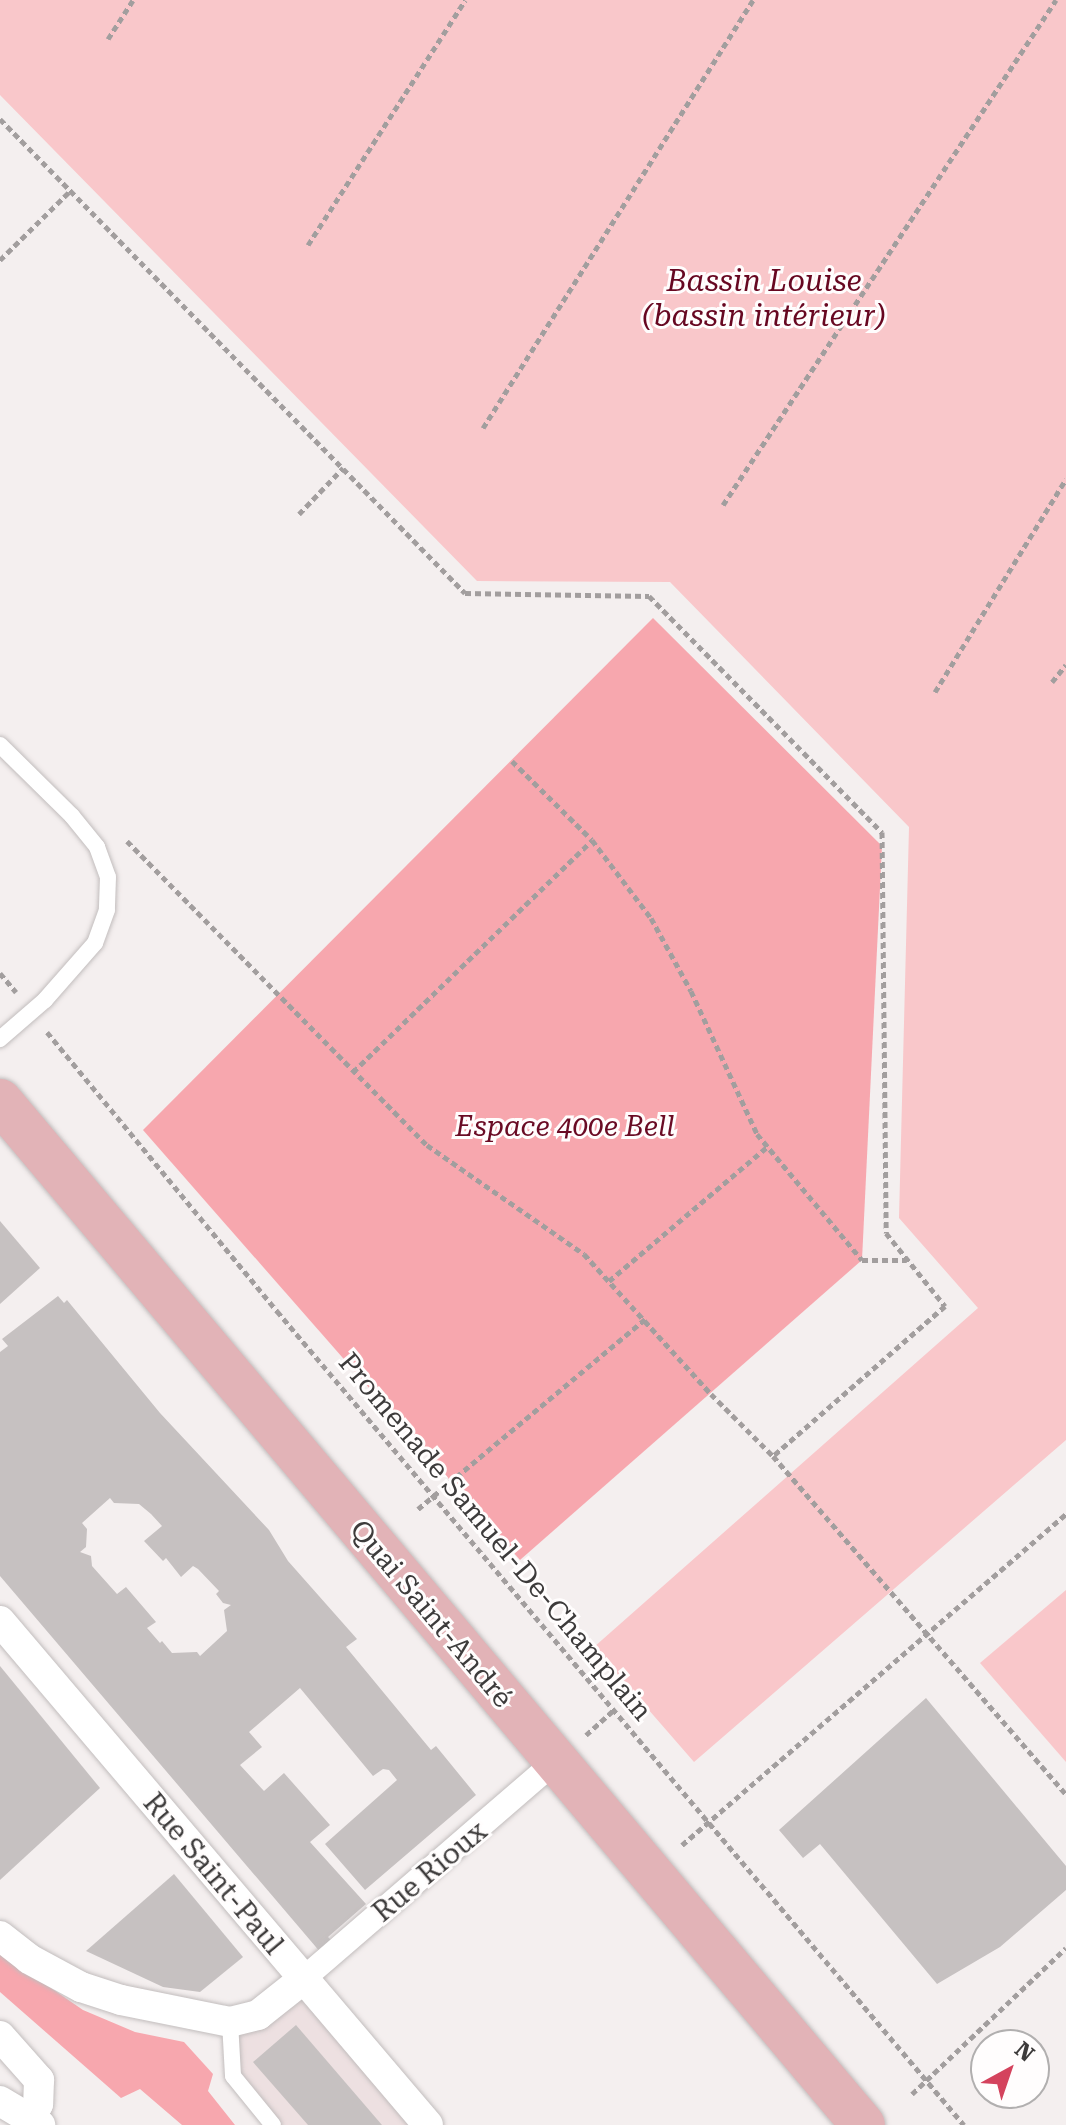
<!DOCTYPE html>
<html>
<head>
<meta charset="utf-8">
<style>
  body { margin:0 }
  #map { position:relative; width:1066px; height:2125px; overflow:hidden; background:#f4efef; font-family:"Roboto Serif",serif }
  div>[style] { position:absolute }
  .built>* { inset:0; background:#ede0e1 }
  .green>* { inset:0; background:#f7a7ae }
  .water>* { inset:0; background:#f9c7ca }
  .building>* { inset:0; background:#c6c1c1 }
  .path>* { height:5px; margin-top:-2.5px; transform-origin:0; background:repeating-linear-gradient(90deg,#a29e9e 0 6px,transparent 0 10px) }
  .roads { filter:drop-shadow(0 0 2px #c2bdbd) drop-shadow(0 0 2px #c2bdbd) }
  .service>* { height:16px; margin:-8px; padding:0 8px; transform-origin:8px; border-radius:8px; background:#fff }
  .pedestrian>* { height:24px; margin:-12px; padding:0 12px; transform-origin:12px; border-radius:12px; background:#fff }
  .minor>* { height:30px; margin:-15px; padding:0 15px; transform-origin:15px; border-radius:15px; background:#fff }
  .primary>* { height:44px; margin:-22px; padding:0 22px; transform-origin:22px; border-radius:22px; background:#e2b3b7 }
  span { translate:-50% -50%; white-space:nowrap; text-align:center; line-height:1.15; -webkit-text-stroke:6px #fffdfd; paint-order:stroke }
  .park-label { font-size:28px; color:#6a0b24; font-style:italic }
  .street-label { font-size:28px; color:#3d3b3b }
  .water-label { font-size:30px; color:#670721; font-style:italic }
  .north { position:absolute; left:970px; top:2029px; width:80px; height:80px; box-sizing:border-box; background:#fffdfd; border:2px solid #b1afaf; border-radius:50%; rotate:40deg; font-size:22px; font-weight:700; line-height:32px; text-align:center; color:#3d3b3b }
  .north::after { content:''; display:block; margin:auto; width:28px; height:36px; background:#d4435d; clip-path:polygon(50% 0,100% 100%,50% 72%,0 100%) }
</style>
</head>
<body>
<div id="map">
  <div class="built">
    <i style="clip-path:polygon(302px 1980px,428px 2125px,273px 2125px,233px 2076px,230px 2022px)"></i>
  </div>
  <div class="green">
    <i style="clip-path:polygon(653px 618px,882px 846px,862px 1260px,520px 1560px,143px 1130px)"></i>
    <i style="clip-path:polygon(0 1953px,83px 2010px,135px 2032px,184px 2042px,213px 2074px,208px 2091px,235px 2125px,182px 2125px,140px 2089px,121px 2098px,0 1992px)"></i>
  </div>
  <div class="water">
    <i style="clip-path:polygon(0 0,1066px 0,1066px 1440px,694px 1762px,594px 1647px,978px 1308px,899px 1218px,909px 827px,670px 582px,477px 581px,0 95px)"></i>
    <i style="clip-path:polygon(1066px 1590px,1066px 1762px,980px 1663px)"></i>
  </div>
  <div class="building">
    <i style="clip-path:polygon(0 1221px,40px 1268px,0 1304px)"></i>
    <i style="clip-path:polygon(evenodd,58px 1296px,64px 1303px,67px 1300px,160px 1413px,269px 1530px,288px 1561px,357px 1639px,346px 1647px,431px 1750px,436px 1746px,476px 1795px,365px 1890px,325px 1844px,397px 1780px,389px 1770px,383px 1769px,373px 1776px,300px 1688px,249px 1732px,262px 1747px,240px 1765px,264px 1791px,284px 1773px,330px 1825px,310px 1842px,366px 1904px,328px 1937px,333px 1942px,321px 1953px,0 1576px,0 1352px,8px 1346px,2px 1339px,58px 1296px,110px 1498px,114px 1503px,139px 1504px,151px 1514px,162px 1526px,144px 1541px,163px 1561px,166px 1558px,181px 1577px,193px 1566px,198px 1569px,219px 1591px,216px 1594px,223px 1603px,231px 1605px,224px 1610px,227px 1631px,200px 1656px,197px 1652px,172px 1653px,162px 1641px,160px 1643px,147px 1628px,156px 1622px,126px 1587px,117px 1594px,92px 1566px,91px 1556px,80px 1552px,86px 1547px,87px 1529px,82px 1523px,110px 1498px)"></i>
    <i style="clip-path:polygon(0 1666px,100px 1788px,0 1880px)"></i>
    <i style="clip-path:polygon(926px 1698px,1066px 1866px,1066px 1890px,1000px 1947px,937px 1984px,820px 1844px,803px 1858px,779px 1830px)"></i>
    <i style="clip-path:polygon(174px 1874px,243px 1957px,200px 1992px,163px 1987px,86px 1951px)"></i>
    <i style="clip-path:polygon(296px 2025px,382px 2125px,308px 2125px,253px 2062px)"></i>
  </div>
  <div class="path">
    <i style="left:108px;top:39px;width:46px;rotate:-57.3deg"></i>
    <i style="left:0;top:119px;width:664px;rotate:45.55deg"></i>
    <i style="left:465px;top:593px;width:184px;rotate:0.9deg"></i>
    <i style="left:649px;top:596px;width:332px;rotate:45.4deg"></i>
    <i style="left:882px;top:832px;width:401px;rotate:89.4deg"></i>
    <i style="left:886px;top:1233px;width:94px;rotate:51.1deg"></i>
    <i style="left:945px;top:1306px;width:228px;rotate:138.9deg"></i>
    <i style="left:773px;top:1456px;width:447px;rotate:49.1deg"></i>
    <i style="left:308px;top:245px;width:291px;rotate:-57.3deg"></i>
    <i style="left:0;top:260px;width:98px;rotate:-44.6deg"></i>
    <i style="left:483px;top:428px;width:506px;rotate:-57.75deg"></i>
    <i style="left:723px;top:505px;width:605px;rotate:-56.6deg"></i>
    <i style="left:299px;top:514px;width:64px;rotate:-46.3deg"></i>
    <i style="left:1052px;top:682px;width:22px;rotate:-51deg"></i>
    <i style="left:935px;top:692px;width:250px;rotate:-58.4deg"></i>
    <i style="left:512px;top:761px;width:112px;rotate:44.6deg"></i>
    <i style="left:592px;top:840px;width:98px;rotate:52.9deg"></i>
    <i style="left:651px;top:918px;width:83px;rotate:61.3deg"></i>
    <i style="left:691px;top:991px;width:157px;rotate:65.2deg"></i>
    <i style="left:757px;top:1134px;width:164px;rotate:50.2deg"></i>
    <i style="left:862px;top:1260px;width:44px"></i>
    <i style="left:127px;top:841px;width:427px;rotate:45.4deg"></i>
    <i style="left:427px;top:1145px;width:191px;rotate:34.8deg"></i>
    <i style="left:584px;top:1254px;width:189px;rotate:47.8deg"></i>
    <i style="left:711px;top:1394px;width:88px;rotate:45deg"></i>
    <i style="left:0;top:973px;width:25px;rotate:50deg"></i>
    <i style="left:47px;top:1032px;width:362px;rotate:50.5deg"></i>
    <i style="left:277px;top:1311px;width:1065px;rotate:49.84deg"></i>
    <i style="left:353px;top:1072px;width:333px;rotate:-44.1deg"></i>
    <i style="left:609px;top:1281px;width:207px;rotate:-40.3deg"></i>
    <i style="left:418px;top:1509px;width:296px;rotate:-39.9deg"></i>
    <i style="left:586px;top:1735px;width:39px;rotate:-42deg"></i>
    <i style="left:682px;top:1845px;width:507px;rotate:-40.76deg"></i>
    <i style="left:912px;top:2094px;width:212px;rotate:-43.5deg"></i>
  </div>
  <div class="roads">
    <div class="service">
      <i style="left:0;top:745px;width:101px;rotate:44.6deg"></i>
      <i style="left:72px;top:816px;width:40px;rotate:51deg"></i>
      <i style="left:97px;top:847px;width:32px;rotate:70deg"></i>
      <i style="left:108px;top:877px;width:33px;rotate:92deg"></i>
      <i style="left:107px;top:910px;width:35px;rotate:110deg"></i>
      <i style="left:95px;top:943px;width:76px;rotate:131.3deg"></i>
      <i style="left:45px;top:1000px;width:60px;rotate:139.1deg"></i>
      <i style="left:230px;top:2022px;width:54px;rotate:86.8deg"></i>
      <i style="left:233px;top:2076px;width:63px;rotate:50.8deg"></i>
    </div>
    <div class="pedestrian">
      <i style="left:302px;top:1980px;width:334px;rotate:-40.8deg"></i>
    </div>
    <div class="minor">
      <i style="left:0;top:1621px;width:661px;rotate:49.66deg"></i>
      <i style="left:0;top:1936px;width:37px;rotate:38deg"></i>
      <i style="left:29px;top:1959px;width:59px;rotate:28.3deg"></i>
      <i style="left:81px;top:1987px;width:42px;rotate:18deg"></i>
      <i style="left:121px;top:2000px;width:111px;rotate:11.4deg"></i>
      <i style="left:230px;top:2022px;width:29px;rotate:-14deg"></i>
      <i style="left:258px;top:2015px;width:56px;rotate:-38.5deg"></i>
      <i style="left:0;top:2036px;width:59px;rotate:48.4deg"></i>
      <i style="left:39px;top:2080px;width:24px;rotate:92deg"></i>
      <i style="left:38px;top:2104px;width:24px;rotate:118deg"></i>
      <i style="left:0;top:2101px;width:47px;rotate:31deg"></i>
    </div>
    <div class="primary">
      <i style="left:0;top:1101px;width:1339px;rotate:49.88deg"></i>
    </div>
  </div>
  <div class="park-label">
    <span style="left:565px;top:1127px">Espace 400e Bell</span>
  </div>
  <div class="street-label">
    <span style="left:495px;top:1537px;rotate:50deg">Promenade Samuel-De-Champlain</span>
    <span style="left:431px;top:1614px;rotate:50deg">Quai Saint-André</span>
    <span style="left:430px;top:1872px;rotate:-40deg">Rue Rioux</span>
    <span style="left:213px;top:1874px;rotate:50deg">Rue Saint-Paul</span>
  </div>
  <div class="water-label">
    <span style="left:764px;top:298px">Bassin Louise<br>(bassin intérieur)</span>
  </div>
  <div class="north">N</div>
</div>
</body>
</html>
